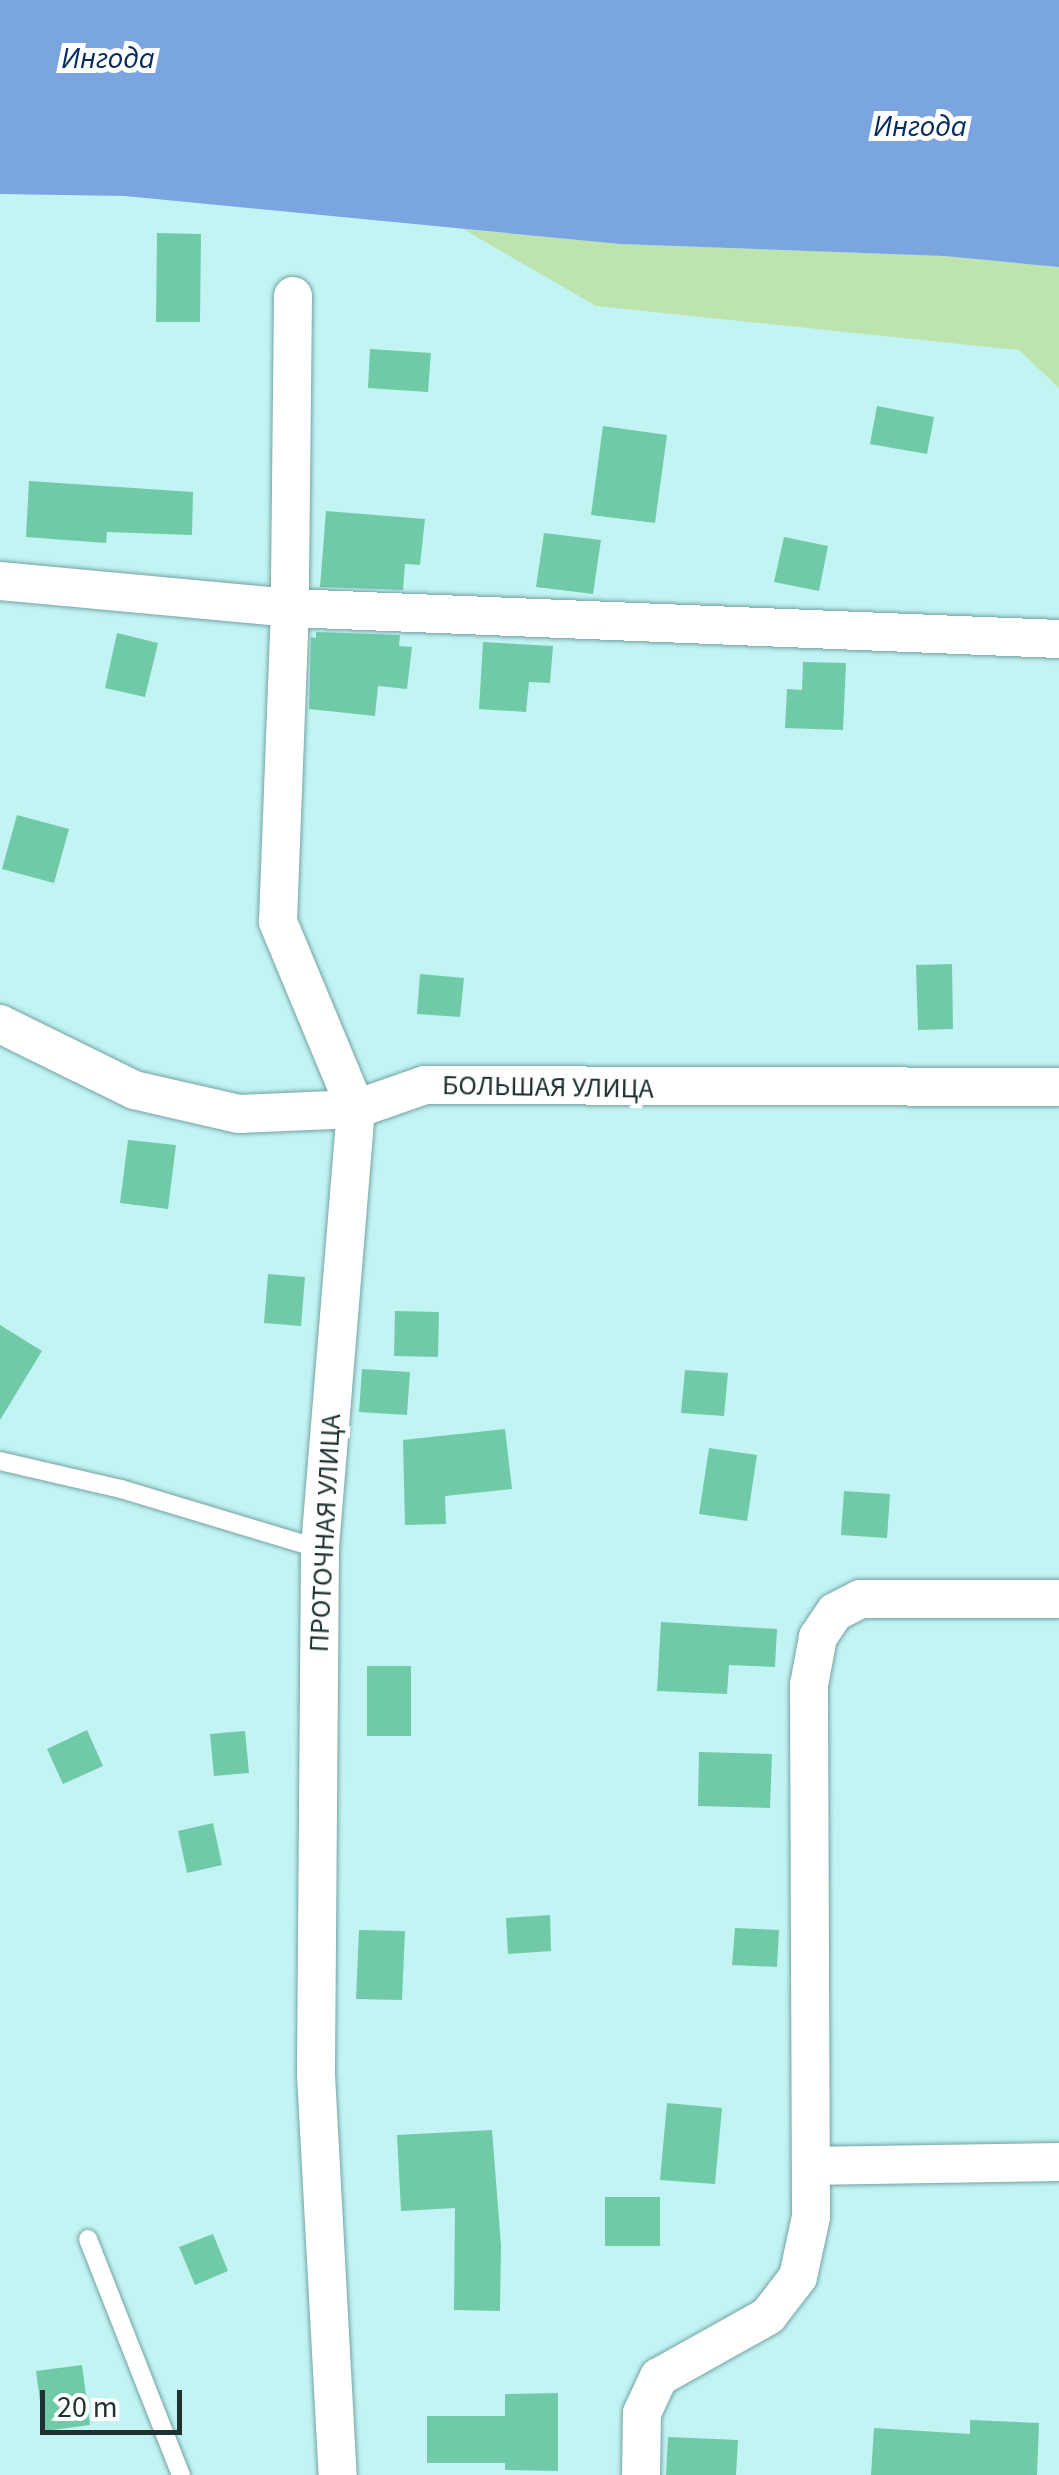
<!DOCTYPE html>
<html>
<head>
<meta charset="utf-8">
<style>
  body { margin:0 }
  #map { position:relative; width:1059px; height:2475px; overflow:hidden; background:#c3f4f4; font-family:"Source Sans 3",sans-serif }
  div>[style] { position:absolute }
  .green>* { inset:0; background:#bde3ae }
  .water>* { inset:0; background:#7ba5e1 }
  .building>* { inset:0; background:#70caa8 }
  .roads { filter:drop-shadow(0 0 2px #74a2a3) drop-shadow(0 0 2px #74a2a3) }
  .service>* { height:18px; margin:-9px; padding:0 9px; transform-origin:9px; border-radius:9px; background:#fff }
  .minor>* { height:38px; margin:-19px; padding:0 19px; transform-origin:19px; border-radius:19px; background:#fff }
  span { translate:-50% -50%; white-space:nowrap; text-align:center; line-height:1.15; -webkit-text-stroke:10px #fff; paint-order:stroke }
  .street-label { font-size:28px; color:#1e3232 }
  .water-label { font-size:30px; color:#032d62; font-style:italic }
  .scale { position:absolute; left:40px; top:2390px; width:142px; height:45px; box-sizing:border-box; border:5px solid #1e3232; border-top:0; padding-left:12px; font-size:30px; line-height:35px; white-space:nowrap; color:#1e3232; -webkit-text-stroke:8px #fff; paint-order:stroke }
</style>
</head>
<body>
<div id="map">
  <div class="green">
    <i style="clip-path:polygon(463px 229px,620px 244px,944px 256px,1059px 267px,1059px 388px,1019px 350px,596px 306px)"></i>
  </div>
  <div class="water">
    <i style="clip-path:polygon(0 0,1059px 0,1059px 267px,944px 256px,620px 244px,125px 196px,0 194px)"></i>
  </div>
  <div class="building">
    <i style="clip-path:polygon(157px 233px,201px 234px,200px 322px,156px 322px)"></i>
    <i style="clip-path:polygon(370px 349px,431px 353px,428px 392px,368px 388px)"></i>
    <i style="clip-path:polygon(877px 406px,934px 417px,927px 454px,870px 444px)"></i>
    <i style="clip-path:polygon(603px 426px,667px 435px,655px 523px,591px 515px)"></i>
    <i style="clip-path:polygon(29px 481px,193px 492px,192px 535px,107px 532px,106px 543px,26px 537px)"></i>
    <i style="clip-path:polygon(326px 511px,425px 519px,420px 565px,405px 564px,403px 590px,320px 587px)"></i>
    <i style="clip-path:polygon(544px 533px,601px 540px,593px 594px,536px 587px)"></i>
    <i style="clip-path:polygon(784px 537px,828px 546px,819px 591px,774px 582px)"></i>
    <i style="clip-path:polygon(316px 632px,400px 635px,399px 646px,412px 647px,407px 689px,378px 686px,375px 716px,309px 709px,311px 637px,316px 638px)"></i>
    <i style="clip-path:polygon(117px 633px,158px 643px,145px 697px,105px 688px)"></i>
    <i style="clip-path:polygon(483px 642px,553px 646px,550px 683px,529px 682px,526px 712px,479px 709px)"></i>
    <i style="clip-path:polygon(803px 662px,846px 663px,843px 730px,785px 728px,787px 689px,802px 690px)"></i>
    <i style="clip-path:polygon(17px 815px,69px 829px,54px 883px,2px 869px)"></i>
    <i style="clip-path:polygon(952px 964px,953px 1029px,918px 1030px,916px 965px)"></i>
    <i style="clip-path:polygon(420px 974px,464px 978px,460px 1017px,417px 1014px)"></i>
    <i style="clip-path:polygon(128px 1140px,176px 1145px,168px 1209px,120px 1203px)"></i>
    <i style="clip-path:polygon(268px 1274px,305px 1277px,301px 1326px,264px 1323px)"></i>
    <i style="clip-path:polygon(395px 1311px,439px 1312px,438px 1357px,394px 1356px)"></i>
    <i style="clip-path:polygon(0 1325px,42px 1351px,0 1420px)"></i>
    <i style="clip-path:polygon(362px 1369px,410px 1372px,407px 1415px,359px 1412px)"></i>
    <i style="clip-path:polygon(685px 1370px,728px 1373px,724px 1416px,681px 1413px)"></i>
    <i style="clip-path:polygon(505px 1429px,512px 1489px,445px 1496px,446px 1524px,405px 1525px,403px 1440px)"></i>
    <i style="clip-path:polygon(709px 1448px,757px 1455px,747px 1521px,699px 1514px)"></i>
    <i style="clip-path:polygon(844px 1491px,890px 1494px,887px 1538px,841px 1535px)"></i>
    <i style="clip-path:polygon(661px 1622px,777px 1629px,775px 1667px,729px 1665px,727px 1694px,657px 1691px)"></i>
    <i style="clip-path:polygon(367px 1666px,411px 1666px,411px 1736px,367px 1736px)"></i>
    <i style="clip-path:polygon(87px 1730px,103px 1766px,63px 1784px,47px 1749px)"></i>
    <i style="clip-path:polygon(245px 1731px,249px 1773px,214px 1776px,210px 1734px)"></i>
    <i style="clip-path:polygon(699px 1752px,772px 1754px,770px 1808px,698px 1806px)"></i>
    <i style="clip-path:polygon(213px 1823px,222px 1865px,187px 1873px,178px 1831px)"></i>
    <i style="clip-path:polygon(550px 1915px,551px 1951px,508px 1954px,506px 1918px)"></i>
    <i style="clip-path:polygon(735px 1928px,779px 1930px,777px 1967px,732px 1965px)"></i>
    <i style="clip-path:polygon(359px 1930px,405px 1931px,402px 2000px,356px 1999px)"></i>
    <i style="clip-path:polygon(667px 2103px,722px 2108px,715px 2184px,660px 2180px)"></i>
    <i style="clip-path:polygon(492px 2130px,501px 2245px,500px 2311px,454px 2310px,455px 2208px,401px 2211px,397px 2135px)"></i>
    <i style="clip-path:polygon(605px 2197px,660px 2197px,660px 2246px,605px 2246px)"></i>
    <i style="clip-path:polygon(213px 2234px,228px 2271px,195px 2285px,179px 2247px)"></i>
    <i style="clip-path:polygon(82px 2365px,90px 2425px,44px 2431px,36px 2371px)"></i>
    <i style="clip-path:polygon(558px 2393px,558px 2471px,505px 2470px,505px 2463px,427px 2463px,427px 2416px,505px 2416px,505px 2394px)"></i>
    <i style="clip-path:polygon(970px 2420px,1039px 2423px,1037px 2475px,871px 2475px,874px 2428px,970px 2434px)"></i>
    <i style="clip-path:polygon(668px 2437px,738px 2440px,736px 2475px,666px 2475px)"></i>
  </div>
  <div class="roads">
    <div class="service">
      <i style="left:0;top:1461px;width:124px;rotate:13deg"></i>
      <i style="left:121px;top:1489px;width:208px;rotate:16.8deg"></i>
      <i style="left:88px;top:2239px;width:254px;rotate:68.5deg"></i>
    </div>
    <div class="minor">
      <i style="left:293px;top:296px;width:312px;rotate:90.6deg"></i>
      <i style="left:290px;top:608px;width:314px;rotate:92.2deg"></i>
      <i style="left:278px;top:922px;width:203px;rotate:67.4deg"></i>
      <i style="left:356px;top:1109px;width:441px;rotate:94.7deg"></i>
      <i style="left:320px;top:1549px;width:526px;rotate:90.44deg"></i>
      <i style="left:316px;top:2075px;width:401px;rotate:86.9deg"></i>
      <i style="left:0;top:581px;width:291px;rotate:5.3deg"></i>
      <i style="left:290px;top:608px;width:770px;rotate:2.31deg"></i>
      <i style="left:0;top:1024px;width:149px;rotate:26.2deg"></i>
      <i style="left:134px;top:1090px;width:108px;rotate:12.9deg"></i>
      <i style="left:239px;top:1114px;width:117px;rotate:-2.4deg"></i>
      <i style="left:356px;top:1109px;width:73px;rotate:-19.2deg"></i>
      <i style="left:425px;top:1085px;width:634px;rotate:0.18deg"></i>
      <i style="left:811px;top:2166px;width:248px;rotate:-0.9deg"></i>
      <i style="left:641px;top:2475px;width:62px;rotate:-89.1deg"></i>
      <i style="left:642px;top:2413px;width:40px;rotate:-65deg"></i>
      <i style="left:659px;top:2377px;width:125px;rotate:-29.2deg"></i>
      <i style="left:768px;top:2316px;width:49px;rotate:-52.4deg"></i>
      <i style="left:798px;top:2277px;width:61px;rotate:-77.8deg"></i>
      <i style="left:811px;top:2217px;width:532px;rotate:-90.22deg"></i>
      <i style="left:809px;top:1685px;width:49px;rotate:-79.4deg"></i>
      <i style="left:818px;top:1637px;width:30px;rotate:-56deg"></i>
      <i style="left:835px;top:1612px;width:28px;rotate:-27deg"></i>
      <i style="left:860px;top:1599px;width:199px"></i>
    </div>
  </div>
  <div class="street-label">
    <span style="left:548px;top:1087px;rotate:1deg">БОЛЬШАЯ УЛИЦА</span>
    <span style="left:325px;top:1533px;rotate:-87deg">ПРОТОЧНАЯ УЛИЦА</span>
  </div>
  <div class="water-label">
    <span style="left:108px;top:59px">Ингода</span>
    <span style="left:920px;top:127px">Ингода</span>
  </div>
  <div class="scale">20 m</div>
</div>
</body>
</html>
